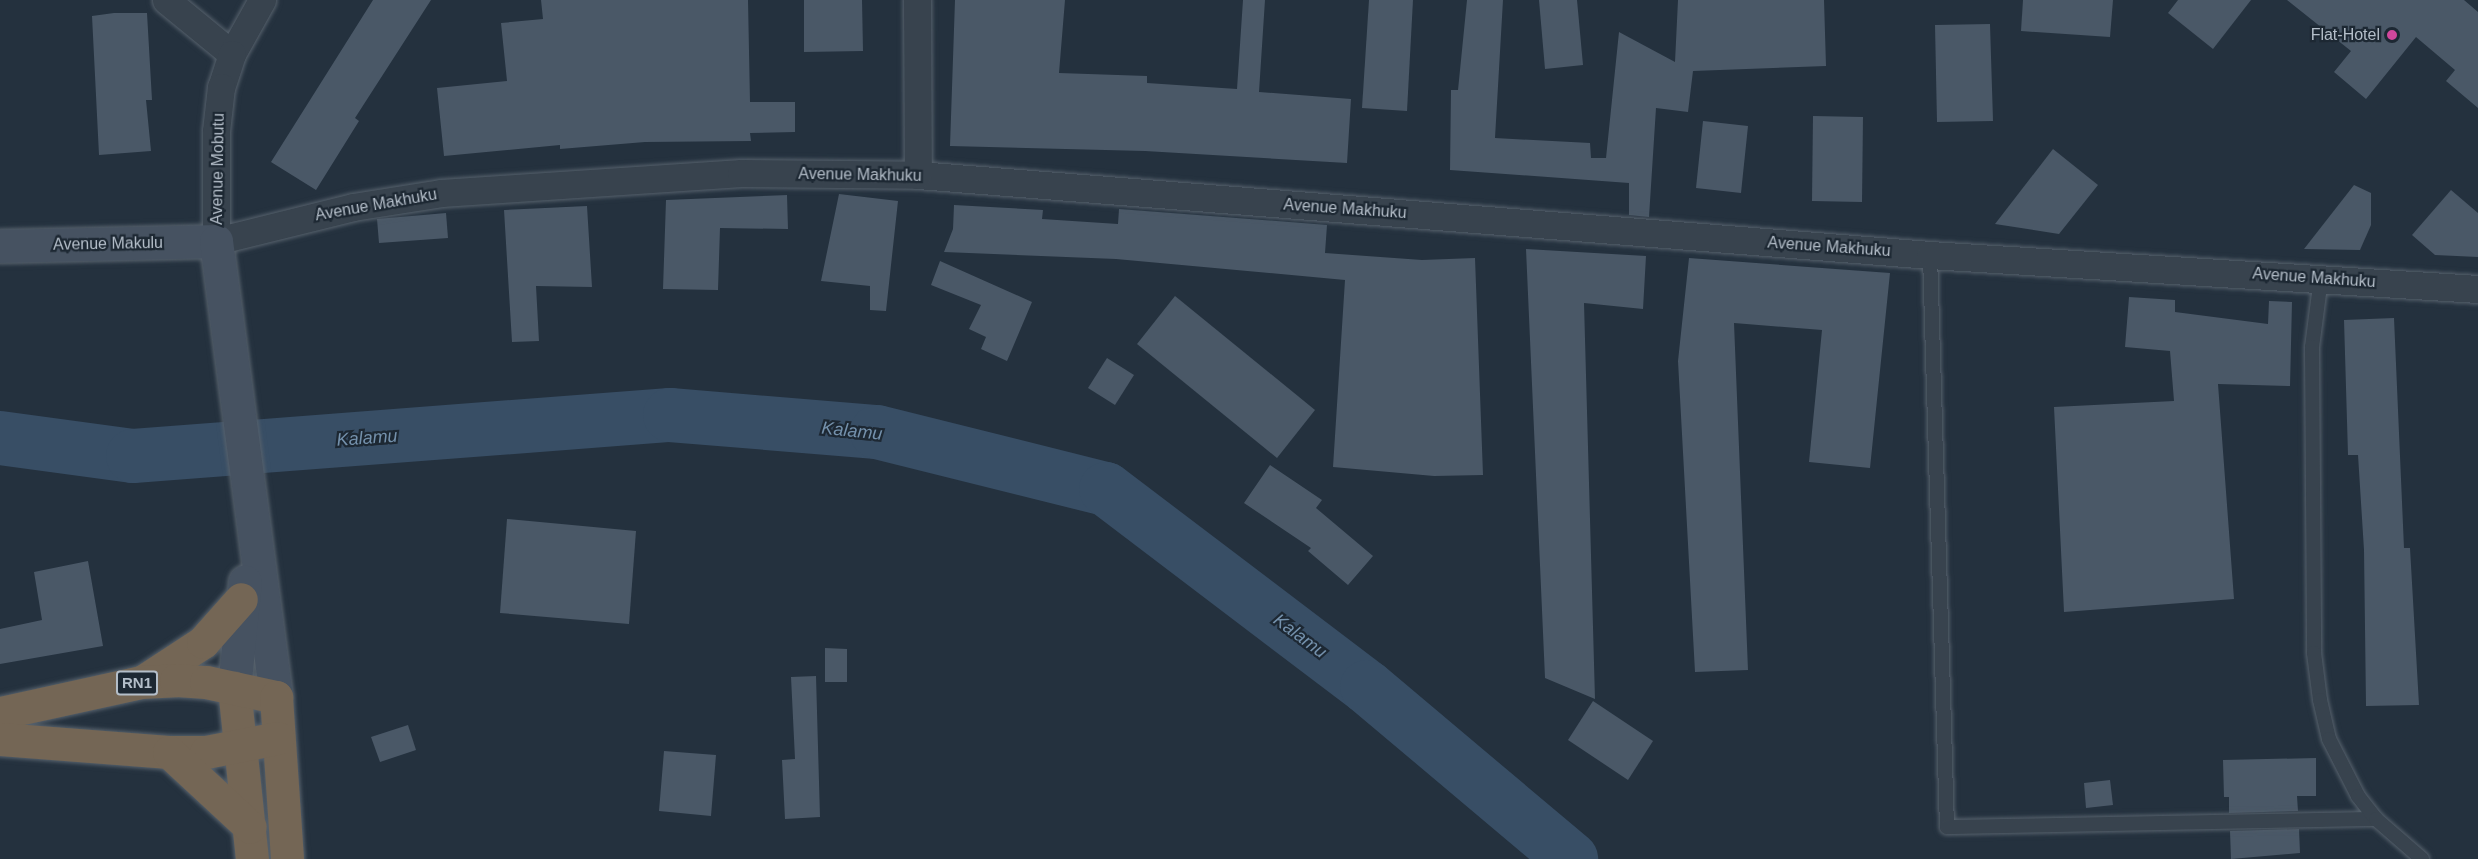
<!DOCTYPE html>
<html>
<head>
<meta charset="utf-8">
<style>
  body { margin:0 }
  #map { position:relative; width:2478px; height:859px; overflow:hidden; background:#24313e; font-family:Helvetica,sans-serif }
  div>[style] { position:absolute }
  .river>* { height:54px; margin:-27px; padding:0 27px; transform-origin:27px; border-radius:27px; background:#384e65 }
  .building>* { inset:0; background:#4a5867 }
  .roads { filter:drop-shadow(0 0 2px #56616c) drop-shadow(0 0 2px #56616c) }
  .lane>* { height:14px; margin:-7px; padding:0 7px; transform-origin:7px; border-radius:7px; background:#38434e }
  .street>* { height:27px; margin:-13.5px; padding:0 13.5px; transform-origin:13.5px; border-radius:13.5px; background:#38434e }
  .secondary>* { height:33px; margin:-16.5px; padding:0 16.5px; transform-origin:16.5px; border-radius:16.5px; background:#465261 }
  .highway>* { height:33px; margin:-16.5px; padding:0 16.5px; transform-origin:16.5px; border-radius:16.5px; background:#746655 }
  .dots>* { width:16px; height:16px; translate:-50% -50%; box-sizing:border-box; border:3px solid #1d2833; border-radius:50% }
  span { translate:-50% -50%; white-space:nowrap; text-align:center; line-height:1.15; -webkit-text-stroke:4.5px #1d2833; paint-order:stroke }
  .shield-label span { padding:2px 4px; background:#1d2833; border:2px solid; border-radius:4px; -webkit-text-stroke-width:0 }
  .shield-label { font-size:15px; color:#b4bec9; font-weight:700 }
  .poi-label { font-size:16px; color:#b4bec9 }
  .right { translate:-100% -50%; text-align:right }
  .street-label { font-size:16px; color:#b4bec9 }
  .water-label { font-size:18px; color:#7491ac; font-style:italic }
</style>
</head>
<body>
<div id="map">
  <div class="river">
    <i style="left:0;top:438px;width:134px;rotate:7.7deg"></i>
    <i style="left:133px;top:456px;width:539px;rotate:-4.37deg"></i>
    <i style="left:670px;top:415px;width:208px;rotate:4.7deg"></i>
    <i style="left:877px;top:432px;width:236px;rotate:14deg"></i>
    <i style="left:1106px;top:489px;width:328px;rotate:37.2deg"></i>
    <i style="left:1367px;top:687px;width:267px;rotate:40.1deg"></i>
  </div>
  <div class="building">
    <i style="clip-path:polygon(373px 0,431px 0,355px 118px,359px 121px,316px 190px,271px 162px)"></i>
    <i style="clip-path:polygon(541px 0,748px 0,750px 102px,795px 102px,795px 132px,750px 133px,751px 141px,645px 142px,560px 149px,560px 145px,444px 156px,437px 88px,507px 81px,501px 23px,543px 19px)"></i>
    <i style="clip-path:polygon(804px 0,862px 0,863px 51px,804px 52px)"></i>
    <i style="clip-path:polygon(955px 0,1065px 0,1059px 73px,1147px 76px,1147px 83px,1237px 89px,1243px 0,1265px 0,1259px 92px,1351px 99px,1347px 163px,1145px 151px,950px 146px)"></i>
    <i style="clip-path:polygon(1369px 0,1413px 0,1407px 111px,1362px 108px)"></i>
    <i style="clip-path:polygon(1467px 0,1503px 0,1495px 138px,1590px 143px,1591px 158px,1606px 158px,1619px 32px,1675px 62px,1678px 0,1824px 0,1826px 66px,1693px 71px,1688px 112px,1656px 108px,1649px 217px,1629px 215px,1629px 183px,1450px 170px,1451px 90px,1458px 90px)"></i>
    <i style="clip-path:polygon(1539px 0,1577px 0,1583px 65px,1545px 69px)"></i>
    <i style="clip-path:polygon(2023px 0,2113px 0,2110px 37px,2021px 31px)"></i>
    <i style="clip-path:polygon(2178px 0,2251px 0,2213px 49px,2168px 13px)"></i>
    <i style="clip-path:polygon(2287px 0,2464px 0,2478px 12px,2478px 108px,2446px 81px,2455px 70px,2416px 37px,2366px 99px,2334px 72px,2351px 51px)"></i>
    <i style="clip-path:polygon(114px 13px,147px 13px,152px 100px,146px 100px,151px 151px,99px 155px,92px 16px)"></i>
    <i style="clip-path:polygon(1990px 24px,1993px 121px,1937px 122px,1935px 25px)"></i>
    <i style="clip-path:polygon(1813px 116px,1863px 117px,1862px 202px,1812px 201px)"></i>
    <i style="clip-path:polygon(1703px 121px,1748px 126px,1741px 193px,1696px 188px)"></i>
    <i style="clip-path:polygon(2053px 149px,2098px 185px,2059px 234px,1995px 224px)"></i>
    <i style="clip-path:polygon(2354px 185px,2371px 193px,2371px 225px,2360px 250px,2304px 249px)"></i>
    <i style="clip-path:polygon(2451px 190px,2478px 213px,2478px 257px,2435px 255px,2412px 235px)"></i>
    <i style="clip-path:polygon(839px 194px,898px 201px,886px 311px,870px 310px,870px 286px,821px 281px)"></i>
    <i style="clip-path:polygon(787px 195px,788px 229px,720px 228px,718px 290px,663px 289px,666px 200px)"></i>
    <i style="clip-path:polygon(954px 205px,1043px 210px,1042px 219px,1118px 224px,1119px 209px,1327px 225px,1325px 253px,1422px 260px,1475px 258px,1483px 475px,1434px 476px,1333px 467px,1345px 280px,1116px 259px,944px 252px,953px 229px)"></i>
    <i style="clip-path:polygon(587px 206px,592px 287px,536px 286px,539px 341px,512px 342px,504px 210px)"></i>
    <i style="clip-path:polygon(446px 213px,448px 238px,379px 243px,377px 219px)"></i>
    <i style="clip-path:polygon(1526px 249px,1646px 256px,1643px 309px,1584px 303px,1595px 699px,1545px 678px)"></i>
    <i style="clip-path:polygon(1689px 258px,1890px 273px,1870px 468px,1809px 462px,1822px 330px,1734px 323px,1748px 670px,1695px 672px,1678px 361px)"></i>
    <i style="clip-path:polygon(940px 261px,1032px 302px,1007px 361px,981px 349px,986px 337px,969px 329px,981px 305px,931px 285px)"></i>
    <i style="clip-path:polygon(1175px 296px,1315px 410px,1277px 458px,1137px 344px)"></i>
    <i style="clip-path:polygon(2129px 297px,2175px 300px,2175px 312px,2268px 324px,2269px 301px,2292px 302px,2290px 386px,2218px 384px,2234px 599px,2064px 612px,2054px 407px,2174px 401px,2170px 351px,2125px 347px)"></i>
    <i style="clip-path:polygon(2394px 318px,2404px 548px,2410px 548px,2419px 705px,2366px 706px,2364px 550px,2358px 455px,2348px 455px,2344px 320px)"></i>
    <i style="clip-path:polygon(1107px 358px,1134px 375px,1115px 405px,1088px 388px)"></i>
    <i style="clip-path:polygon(1270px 465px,1322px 500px,1316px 508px,1373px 556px,1348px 585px,1308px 551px,1311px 548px,1244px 503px)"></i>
    <i style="clip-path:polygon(507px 519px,636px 531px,629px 624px,500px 613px)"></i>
    <i style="clip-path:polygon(88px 561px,103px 646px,0 664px,0 629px,42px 620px,34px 572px)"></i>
    <i style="clip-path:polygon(825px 648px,847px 649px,847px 682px,825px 682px)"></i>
    <i style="clip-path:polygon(816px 676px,820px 817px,785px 819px,782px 760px,795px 759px,791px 677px)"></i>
    <i style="clip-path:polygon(1593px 701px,1653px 741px,1628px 780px,1568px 740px)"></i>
    <i style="clip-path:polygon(408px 725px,416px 750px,380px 762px,371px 737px)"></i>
    <i style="clip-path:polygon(664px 751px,716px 755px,711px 816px,659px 811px)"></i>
    <i style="clip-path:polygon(2316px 758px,2316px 796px,2297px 796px,2298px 811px,2229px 813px,2229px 797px,2224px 797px,2223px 760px)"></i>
    <i style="clip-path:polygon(2110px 780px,2113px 805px,2086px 808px,2084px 783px)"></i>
    <i style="clip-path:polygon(2299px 829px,2300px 853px,2231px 859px,2230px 831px)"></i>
  </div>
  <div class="roads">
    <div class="lane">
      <i style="left:1930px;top:255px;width:572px;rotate:88.3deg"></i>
      <i style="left:1947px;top:827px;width:429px;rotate:-1.1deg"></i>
      <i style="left:2321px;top:278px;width:70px;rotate:97.4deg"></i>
      <i style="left:2312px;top:347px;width:306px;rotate:89.6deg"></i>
      <i style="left:2314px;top:653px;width:47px;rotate:82.7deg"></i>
      <i style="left:2320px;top:700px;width:40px;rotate:77deg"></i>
      <i style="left:2329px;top:739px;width:64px;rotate:63deg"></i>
      <i style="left:2358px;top:796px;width:29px;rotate:52deg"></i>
      <i style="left:2376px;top:819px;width:61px;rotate:41deg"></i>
    </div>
    <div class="street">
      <i style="left:166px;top:0;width:85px;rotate:39.3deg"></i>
      <i style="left:262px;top:0;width:62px;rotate:119.1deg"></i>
      <i style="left:232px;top:54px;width:35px;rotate:108deg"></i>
      <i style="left:221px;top:87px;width:44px;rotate:96.5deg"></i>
      <i style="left:216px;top:131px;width:110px;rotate:90deg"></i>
      <i style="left:216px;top:241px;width:141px;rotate:-13.9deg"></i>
      <i style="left:353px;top:207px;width:89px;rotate:-9deg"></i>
      <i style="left:441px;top:193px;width:301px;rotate:-3.8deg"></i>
      <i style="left:741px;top:173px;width:177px;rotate:0.6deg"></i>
      <i style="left:918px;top:175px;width:1015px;rotate:4.52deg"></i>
      <i style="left:1930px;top:255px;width:549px;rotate:3.55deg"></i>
      <i style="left:917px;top:0;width:175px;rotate:89.7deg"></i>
    </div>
    <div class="secondary">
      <i style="left:0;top:246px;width:216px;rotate:-1.3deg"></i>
      <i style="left:216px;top:241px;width:460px;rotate:82.5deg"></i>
      <i style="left:234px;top:688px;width:107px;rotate:-84.1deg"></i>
    </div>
    <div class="highway">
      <i style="left:145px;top:680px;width:69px;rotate:-33.2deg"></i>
      <i style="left:203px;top:642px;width:57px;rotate:-48.5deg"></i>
      <i style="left:234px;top:688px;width:172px;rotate:84deg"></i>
      <i style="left:0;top:713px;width:144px;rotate:-12.4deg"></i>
      <i style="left:141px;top:682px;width:35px;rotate:-3deg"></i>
      <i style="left:176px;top:680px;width:30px;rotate:4deg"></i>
      <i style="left:206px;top:682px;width:72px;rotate:12.1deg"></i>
      <i style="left:276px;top:697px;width:162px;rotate:86.1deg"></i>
      <i style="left:0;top:739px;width:169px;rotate:4.4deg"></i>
      <i style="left:169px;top:752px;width:37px"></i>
      <i style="left:206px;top:752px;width:73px;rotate:-11deg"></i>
      <i style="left:169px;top:752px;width:110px;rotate:42.8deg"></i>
    </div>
  </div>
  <div class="dots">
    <i style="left:2392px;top:35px;background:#d1479c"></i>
  </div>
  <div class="shield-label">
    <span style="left:137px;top:683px">RN1</span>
  </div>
  <div class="poi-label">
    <span class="right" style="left:2380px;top:35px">Flat-Hotel</span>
  </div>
  <div class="street-label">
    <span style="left:218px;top:169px;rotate:-89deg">Avenue Mobutu</span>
    <span style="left:860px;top:175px;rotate:1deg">Avenue Makhuku</span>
    <span style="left:376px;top:205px;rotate:-10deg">Avenue Makhuku</span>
    <span style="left:1345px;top:209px;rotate:4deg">Avenue Makhuku</span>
    <span style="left:108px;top:244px;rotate:-1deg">Avenue Makulu</span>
    <span style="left:1829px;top:247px;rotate:4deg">Avenue Makhuku</span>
    <span style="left:2314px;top:278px;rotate:4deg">Avenue Makhuku</span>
  </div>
  <div class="water-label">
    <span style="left:852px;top:431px;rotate:6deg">Kalamu</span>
    <span style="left:367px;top:438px;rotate:-4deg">Kalamu</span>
    <span style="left:1300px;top:636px;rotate:37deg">Kalamu</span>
  </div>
</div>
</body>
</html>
